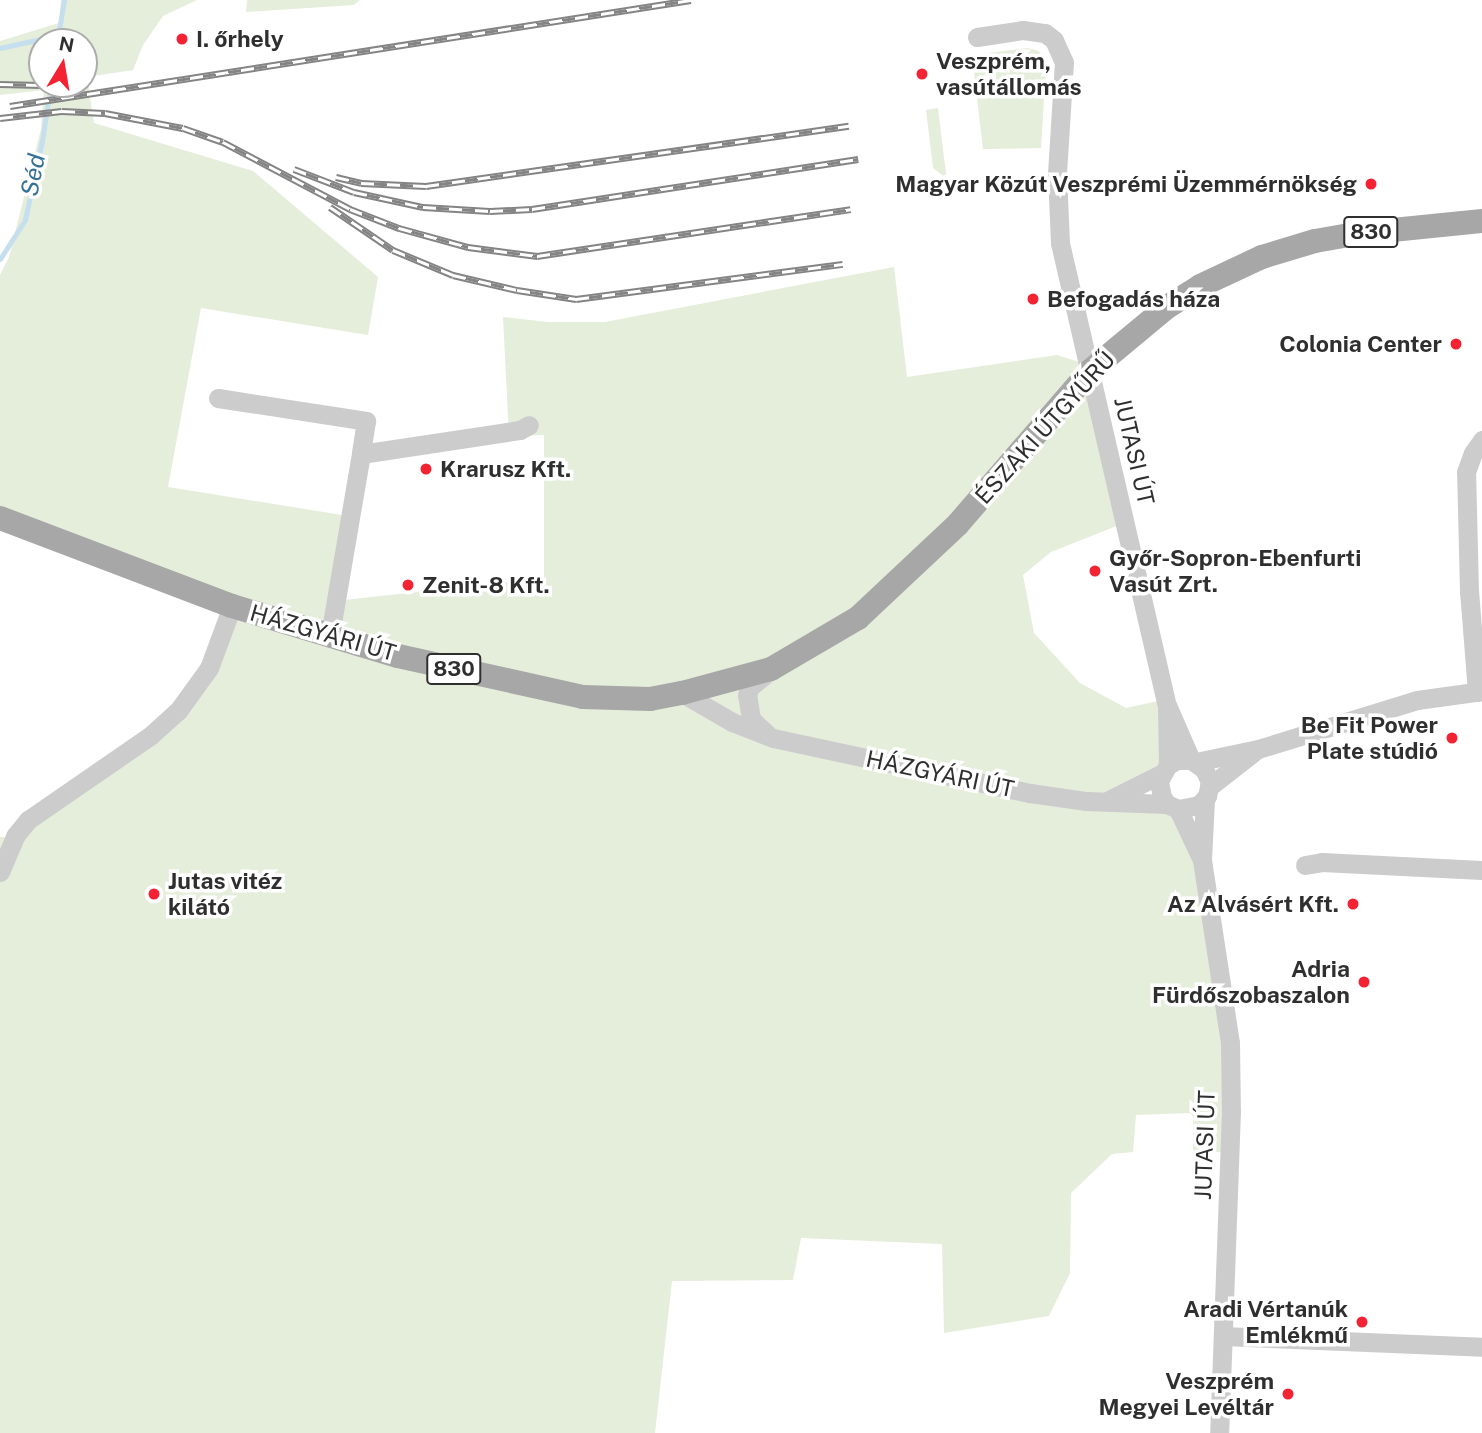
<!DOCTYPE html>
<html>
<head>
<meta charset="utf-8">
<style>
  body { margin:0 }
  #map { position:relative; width:1482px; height:1433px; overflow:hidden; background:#fff; font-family:"Public Sans",sans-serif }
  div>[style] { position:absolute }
  .green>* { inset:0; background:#e5eddb }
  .stream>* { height:4.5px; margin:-2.25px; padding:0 2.25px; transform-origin:2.25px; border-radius:2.25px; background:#c6dfee }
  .minor>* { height:19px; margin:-9.5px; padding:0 9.5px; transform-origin:9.5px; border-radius:9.5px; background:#ccc }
  .major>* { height:24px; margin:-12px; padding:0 12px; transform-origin:12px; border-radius:12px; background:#a7a7a7 }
  .rail>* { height:7px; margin-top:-3.5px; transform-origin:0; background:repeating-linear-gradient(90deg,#fff 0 13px,#848484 0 26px); box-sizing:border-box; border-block:2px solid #848484 }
  .dots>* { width:19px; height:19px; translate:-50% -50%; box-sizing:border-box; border:4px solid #fff; border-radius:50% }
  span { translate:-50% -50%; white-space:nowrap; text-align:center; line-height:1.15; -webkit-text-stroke:7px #fff; paint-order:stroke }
  .shield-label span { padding:2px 5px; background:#fff; border:2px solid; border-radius:5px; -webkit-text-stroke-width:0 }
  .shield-label { font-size:21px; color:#2f2f2f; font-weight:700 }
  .poi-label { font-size:23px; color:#2f2f2f; font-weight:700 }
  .left { translate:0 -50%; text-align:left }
  .right { translate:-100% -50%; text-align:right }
  .street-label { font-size:23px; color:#2f2f2f }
  .water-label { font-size:24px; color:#367297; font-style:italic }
  .north { position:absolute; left:28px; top:28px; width:70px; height:70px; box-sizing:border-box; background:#fff; border:2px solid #acacac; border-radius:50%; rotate:11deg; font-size:19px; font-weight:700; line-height:28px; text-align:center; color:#2f2f2f }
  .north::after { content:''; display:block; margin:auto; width:24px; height:32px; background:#f32334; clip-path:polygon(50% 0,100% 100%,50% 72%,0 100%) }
</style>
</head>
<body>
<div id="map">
  <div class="green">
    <i style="clip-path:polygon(evenodd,61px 0,197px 0,163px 16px,143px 45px,133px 70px,87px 77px,94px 123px,253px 171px,378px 277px,368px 335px,201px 308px,168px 487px,348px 516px,335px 601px,544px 578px,544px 435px,509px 436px,503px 317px,548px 322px,605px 322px,894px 267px,907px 377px,1057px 355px,1079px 362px,1129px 521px,1051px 552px,1023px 575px,1034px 633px,1080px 683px,1126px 708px,1167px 699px,1166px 765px,1114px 796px,1166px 806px,1205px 873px,1231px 1152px,1193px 1152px,1193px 1116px,1190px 1113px,1136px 1115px,1133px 1152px,1112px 1154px,1071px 1193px,1070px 1273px,1049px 1316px,944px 1333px,942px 1244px,801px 1238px,793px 1280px,672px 1281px,655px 1433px,0 1433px,0 837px,16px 837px,180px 711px,234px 606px,0 518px,0 275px,9px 257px,41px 129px,44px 90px,0 95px,0 41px,59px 23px,61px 0,42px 42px,84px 42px,84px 84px,42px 84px,42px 42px)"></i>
    <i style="clip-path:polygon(247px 0,360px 0,354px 5px,246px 12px)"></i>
    <i style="clip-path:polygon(1027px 48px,1039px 51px,1046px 65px,1041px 148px,983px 149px,972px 55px)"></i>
    <i style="clip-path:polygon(938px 108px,944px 158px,947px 179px,933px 168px,926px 110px)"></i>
  </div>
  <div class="stream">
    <i style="left:57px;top:42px;width:43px;rotate:-80.5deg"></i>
    <i style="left:0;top:48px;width:60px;rotate:-12.4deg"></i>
    <i style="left:0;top:259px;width:46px;rotate:-57.3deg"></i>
    <i style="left:25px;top:220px;width:81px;rotate:-77.9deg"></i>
    <i style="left:42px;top:141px;width:58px;rotate:-81deg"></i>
  </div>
  <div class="minor">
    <i style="left:977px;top:37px;width:47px;rotate:-8.7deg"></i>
    <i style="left:1023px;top:30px;width:22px;rotate:8deg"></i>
    <i style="left:1045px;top:33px;width:11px;rotate:38deg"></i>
    <i style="left:1054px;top:40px;width:24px;rotate:66deg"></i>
    <i style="left:1064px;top:62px;width:112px;rotate:93.6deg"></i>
    <i style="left:1057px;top:174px;width:69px;rotate:87.5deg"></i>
    <i style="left:1060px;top:243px;width:474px;rotate:77deg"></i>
    <i style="left:1167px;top:705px;width:60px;rotate:66.4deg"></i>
    <i style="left:1191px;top:760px;width:16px;rotate:35deg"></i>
    <i style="left:1204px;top:769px;width:14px;rotate:65deg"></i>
    <i style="left:1210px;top:782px;width:14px;rotate:102deg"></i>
    <i style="left:1207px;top:796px;width:12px;rotate:132deg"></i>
    <i style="left:1199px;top:805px;width:21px;rotate:169deg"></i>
    <i style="left:1178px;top:809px;width:12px;rotate:-156deg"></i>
    <i style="left:1167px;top:804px;width:9px;rotate:-126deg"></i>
    <i style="left:1162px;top:797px;width:16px;rotate:-101deg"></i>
    <i style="left:1159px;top:781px;width:18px;rotate:-61deg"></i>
    <i style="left:1168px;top:765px;width:10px;rotate:-29deg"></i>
    <i style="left:1177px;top:760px;width:14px"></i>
    <i style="left:218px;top:398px;width:150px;rotate:8.8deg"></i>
    <i style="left:366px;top:421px;width:33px;rotate:99deg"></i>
    <i style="left:330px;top:635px;width:184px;rotate:-80.3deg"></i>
    <i style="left:361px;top:454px;width:161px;rotate:-8.6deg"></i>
    <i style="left:520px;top:430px;width:10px;rotate:-29deg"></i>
    <i style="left:1477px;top:692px;width:101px;rotate:-94.5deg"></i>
    <i style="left:1469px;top:591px;width:119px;rotate:-91.4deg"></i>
    <i style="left:1466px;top:472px;width:20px;rotate:-70deg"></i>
    <i style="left:1473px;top:453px;width:16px;rotate:-55deg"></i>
    <i style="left:682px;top:693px;width:58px;rotate:30.1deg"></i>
    <i style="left:732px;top:722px;width:44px;rotate:21.3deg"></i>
    <i style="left:773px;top:738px;width:263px;rotate:12.1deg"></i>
    <i style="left:1030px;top:793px;width:57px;rotate:8.1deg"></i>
    <i style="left:1086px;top:801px;width:81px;rotate:2.1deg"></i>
    <i style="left:1167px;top:706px;width:59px;rotate:89deg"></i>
    <i style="left:767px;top:734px;width:22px;rotate:-137deg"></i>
    <i style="left:751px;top:719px;width:24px;rotate:-99deg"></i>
    <i style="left:747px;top:695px;width:7px;rotate:-74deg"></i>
    <i style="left:749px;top:688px;width:25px;rotate:-40deg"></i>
    <i style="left:1196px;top:762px;width:63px;rotate:-11.8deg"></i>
    <i style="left:1258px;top:749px;width:166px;rotate:-17.1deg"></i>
    <i style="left:1417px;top:700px;width:66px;rotate:-7.9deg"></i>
    <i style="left:1209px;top:787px;width:58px;rotate:-38deg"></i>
    <i style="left:1109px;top:800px;width:58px;rotate:-26.6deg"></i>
    <i style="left:1205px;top:800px;width:60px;rotate:92.9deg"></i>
    <i style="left:1202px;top:860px;width:185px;rotate:81.3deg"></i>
    <i style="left:1230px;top:1043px;width:68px;rotate:89.2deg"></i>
    <i style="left:1231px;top:1111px;width:322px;rotate:92.1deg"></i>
    <i style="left:1178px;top:809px;width:52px;rotate:64.9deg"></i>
    <i style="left:1305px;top:865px;width:17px;rotate:-10deg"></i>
    <i style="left:1322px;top:862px;width:160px;rotate:2.9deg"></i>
    <i style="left:0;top:872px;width:39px;rotate:-67deg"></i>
    <i style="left:15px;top:836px;width:21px;rotate:-51deg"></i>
    <i style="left:28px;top:820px;width:150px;rotate:-34.6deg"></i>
    <i style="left:151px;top:735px;width:36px;rotate:-42deg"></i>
    <i style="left:178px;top:711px;width:53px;rotate:-54.2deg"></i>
    <i style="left:209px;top:668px;width:66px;rotate:-69.6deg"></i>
    <i style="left:1223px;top:1336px;width:259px;rotate:2.4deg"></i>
  </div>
  <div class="major">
    <i style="left:0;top:518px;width:248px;rotate:20.8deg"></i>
    <i style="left:232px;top:606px;width:173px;rotate:16.8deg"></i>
    <i style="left:398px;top:656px;width:189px;rotate:12.5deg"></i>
    <i style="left:583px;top:697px;width:67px;rotate:1.7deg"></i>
    <i style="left:650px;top:699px;width:33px;rotate:-11deg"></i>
    <i style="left:682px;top:693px;width:92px;rotate:-15.1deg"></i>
    <i style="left:771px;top:669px;width:101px;rotate:-30.4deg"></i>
    <i style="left:858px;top:618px;width:137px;rotate:-43.2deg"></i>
    <i style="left:958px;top:524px;width:202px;rotate:-49.2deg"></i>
    <i style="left:1090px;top:371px;width:100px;rotate:-39.7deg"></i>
    <i style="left:1167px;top:307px;width:39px;rotate:-32deg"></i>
    <i style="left:1200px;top:286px;width:68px;rotate:-25.1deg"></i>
    <i style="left:1262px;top:257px;width:55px;rotate:-16.8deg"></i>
    <i style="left:1315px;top:241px;width:39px;rotate:-10deg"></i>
    <i style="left:1353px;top:234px;width:130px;rotate:-5.8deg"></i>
  </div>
  <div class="rail">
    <i style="left:0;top:84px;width:82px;rotate:1.4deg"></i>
    <i style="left:10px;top:106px;width:689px;rotate:-8.85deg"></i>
    <i style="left:0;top:118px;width:62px;rotate:-6.4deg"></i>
    <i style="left:62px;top:111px;width:43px;rotate:2.7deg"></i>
    <i style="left:105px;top:113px;width:79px;rotate:10.9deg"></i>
    <i style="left:183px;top:128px;width:42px;rotate:19.3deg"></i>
    <i style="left:223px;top:142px;width:144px;rotate:27.8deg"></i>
    <i style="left:350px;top:209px;width:53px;rotate:21.2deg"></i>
    <i style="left:399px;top:228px;width:72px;rotate:15.4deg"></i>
    <i style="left:468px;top:247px;width:70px;rotate:7.4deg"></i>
    <i style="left:537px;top:256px;width:317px;rotate:-8.5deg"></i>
    <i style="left:294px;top:169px;width:64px;rotate:21deg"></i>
    <i style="left:354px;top:192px;width:71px;rotate:12.3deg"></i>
    <i style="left:423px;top:207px;width:67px;rotate:3.4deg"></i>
    <i style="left:490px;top:211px;width:42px;rotate:-2.7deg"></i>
    <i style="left:532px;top:209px;width:330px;rotate:-8.7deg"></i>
    <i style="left:336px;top:177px;width:26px;rotate:13deg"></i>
    <i style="left:361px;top:183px;width:65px;rotate:2.6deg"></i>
    <i style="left:426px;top:186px;width:427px;rotate:-8.1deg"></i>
    <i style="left:330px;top:207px;width:76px;rotate:34.3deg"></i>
    <i style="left:393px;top:250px;width:65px;rotate:22.6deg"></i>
    <i style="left:453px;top:275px;width:66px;rotate:13.2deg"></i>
    <i style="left:517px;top:290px;width:60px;rotate:8.7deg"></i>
    <i style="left:576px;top:299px;width:269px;rotate:-7.5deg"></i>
  </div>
  <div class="dots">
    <i style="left:182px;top:39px;background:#f32334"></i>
    <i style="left:922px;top:74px;background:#f32334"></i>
    <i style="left:1371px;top:184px;background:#f32334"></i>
    <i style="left:1033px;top:299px;background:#f32334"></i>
    <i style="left:1456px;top:344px;background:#f32334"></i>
    <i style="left:426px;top:469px;background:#f32334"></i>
    <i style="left:1095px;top:571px;background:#f32334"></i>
    <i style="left:408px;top:585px;background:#f32334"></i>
    <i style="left:1452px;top:738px;background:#f32334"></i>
    <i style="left:154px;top:894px;background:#f32334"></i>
    <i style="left:1353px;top:904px;background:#f32334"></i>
    <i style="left:1364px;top:982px;background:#f32334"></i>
    <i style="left:1362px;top:1322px;background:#f32334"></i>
    <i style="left:1288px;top:1394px;background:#f32334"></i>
  </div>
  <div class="shield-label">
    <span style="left:1371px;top:232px">830</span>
    <span style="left:454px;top:669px">830</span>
  </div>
  <div class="poi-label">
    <span class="left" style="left:196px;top:39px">I. őrhely</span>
    <span class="left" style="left:936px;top:74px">Veszprém,<br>vasútállomás</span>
    <span class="right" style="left:1357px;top:184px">Magyar Közút Veszprémi Üzemmérnökség</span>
    <span class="left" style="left:1047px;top:299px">Befogadás háza</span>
    <span class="right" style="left:1442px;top:344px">Colonia Center</span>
    <span class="left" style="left:440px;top:469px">Krarusz Kft.</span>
    <span class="left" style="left:1109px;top:571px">Győr-Sopron-Ebenfurti<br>Vasút Zrt.</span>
    <span class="left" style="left:422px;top:585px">Zenit-8 Kft.</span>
    <span class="right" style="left:1438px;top:738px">Be Fit Power<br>Plate stúdió</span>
    <span class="left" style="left:168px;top:894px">Jutas vitéz<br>kilátó</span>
    <span class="right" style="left:1339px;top:904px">Az Alvásért Kft.</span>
    <span class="right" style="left:1350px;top:982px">Adria<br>Fürdőszobaszalon</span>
    <span class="right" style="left:1348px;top:1322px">Aradi Vértanúk<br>Emlékmű</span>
    <span class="right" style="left:1274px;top:1394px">Veszprém<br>Megyei Levéltár</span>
  </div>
  <div class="street-label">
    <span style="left:1045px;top:428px;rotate:-48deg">ÉSZAKI ÚTGYŰRŰ</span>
    <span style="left:1134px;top:451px;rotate:77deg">JUTASI ÚT</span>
    <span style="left:323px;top:633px;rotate:16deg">HÁZGYÁRI ÚT</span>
    <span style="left:940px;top:774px;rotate:12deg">HÁZGYÁRI ÚT</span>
    <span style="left:1205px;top:1145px;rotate:-88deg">JUTASI ÚT</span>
  </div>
  <div class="water-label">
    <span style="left:33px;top:175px;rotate:-79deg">Séd</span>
  </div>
  <div class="north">N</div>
</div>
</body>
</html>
